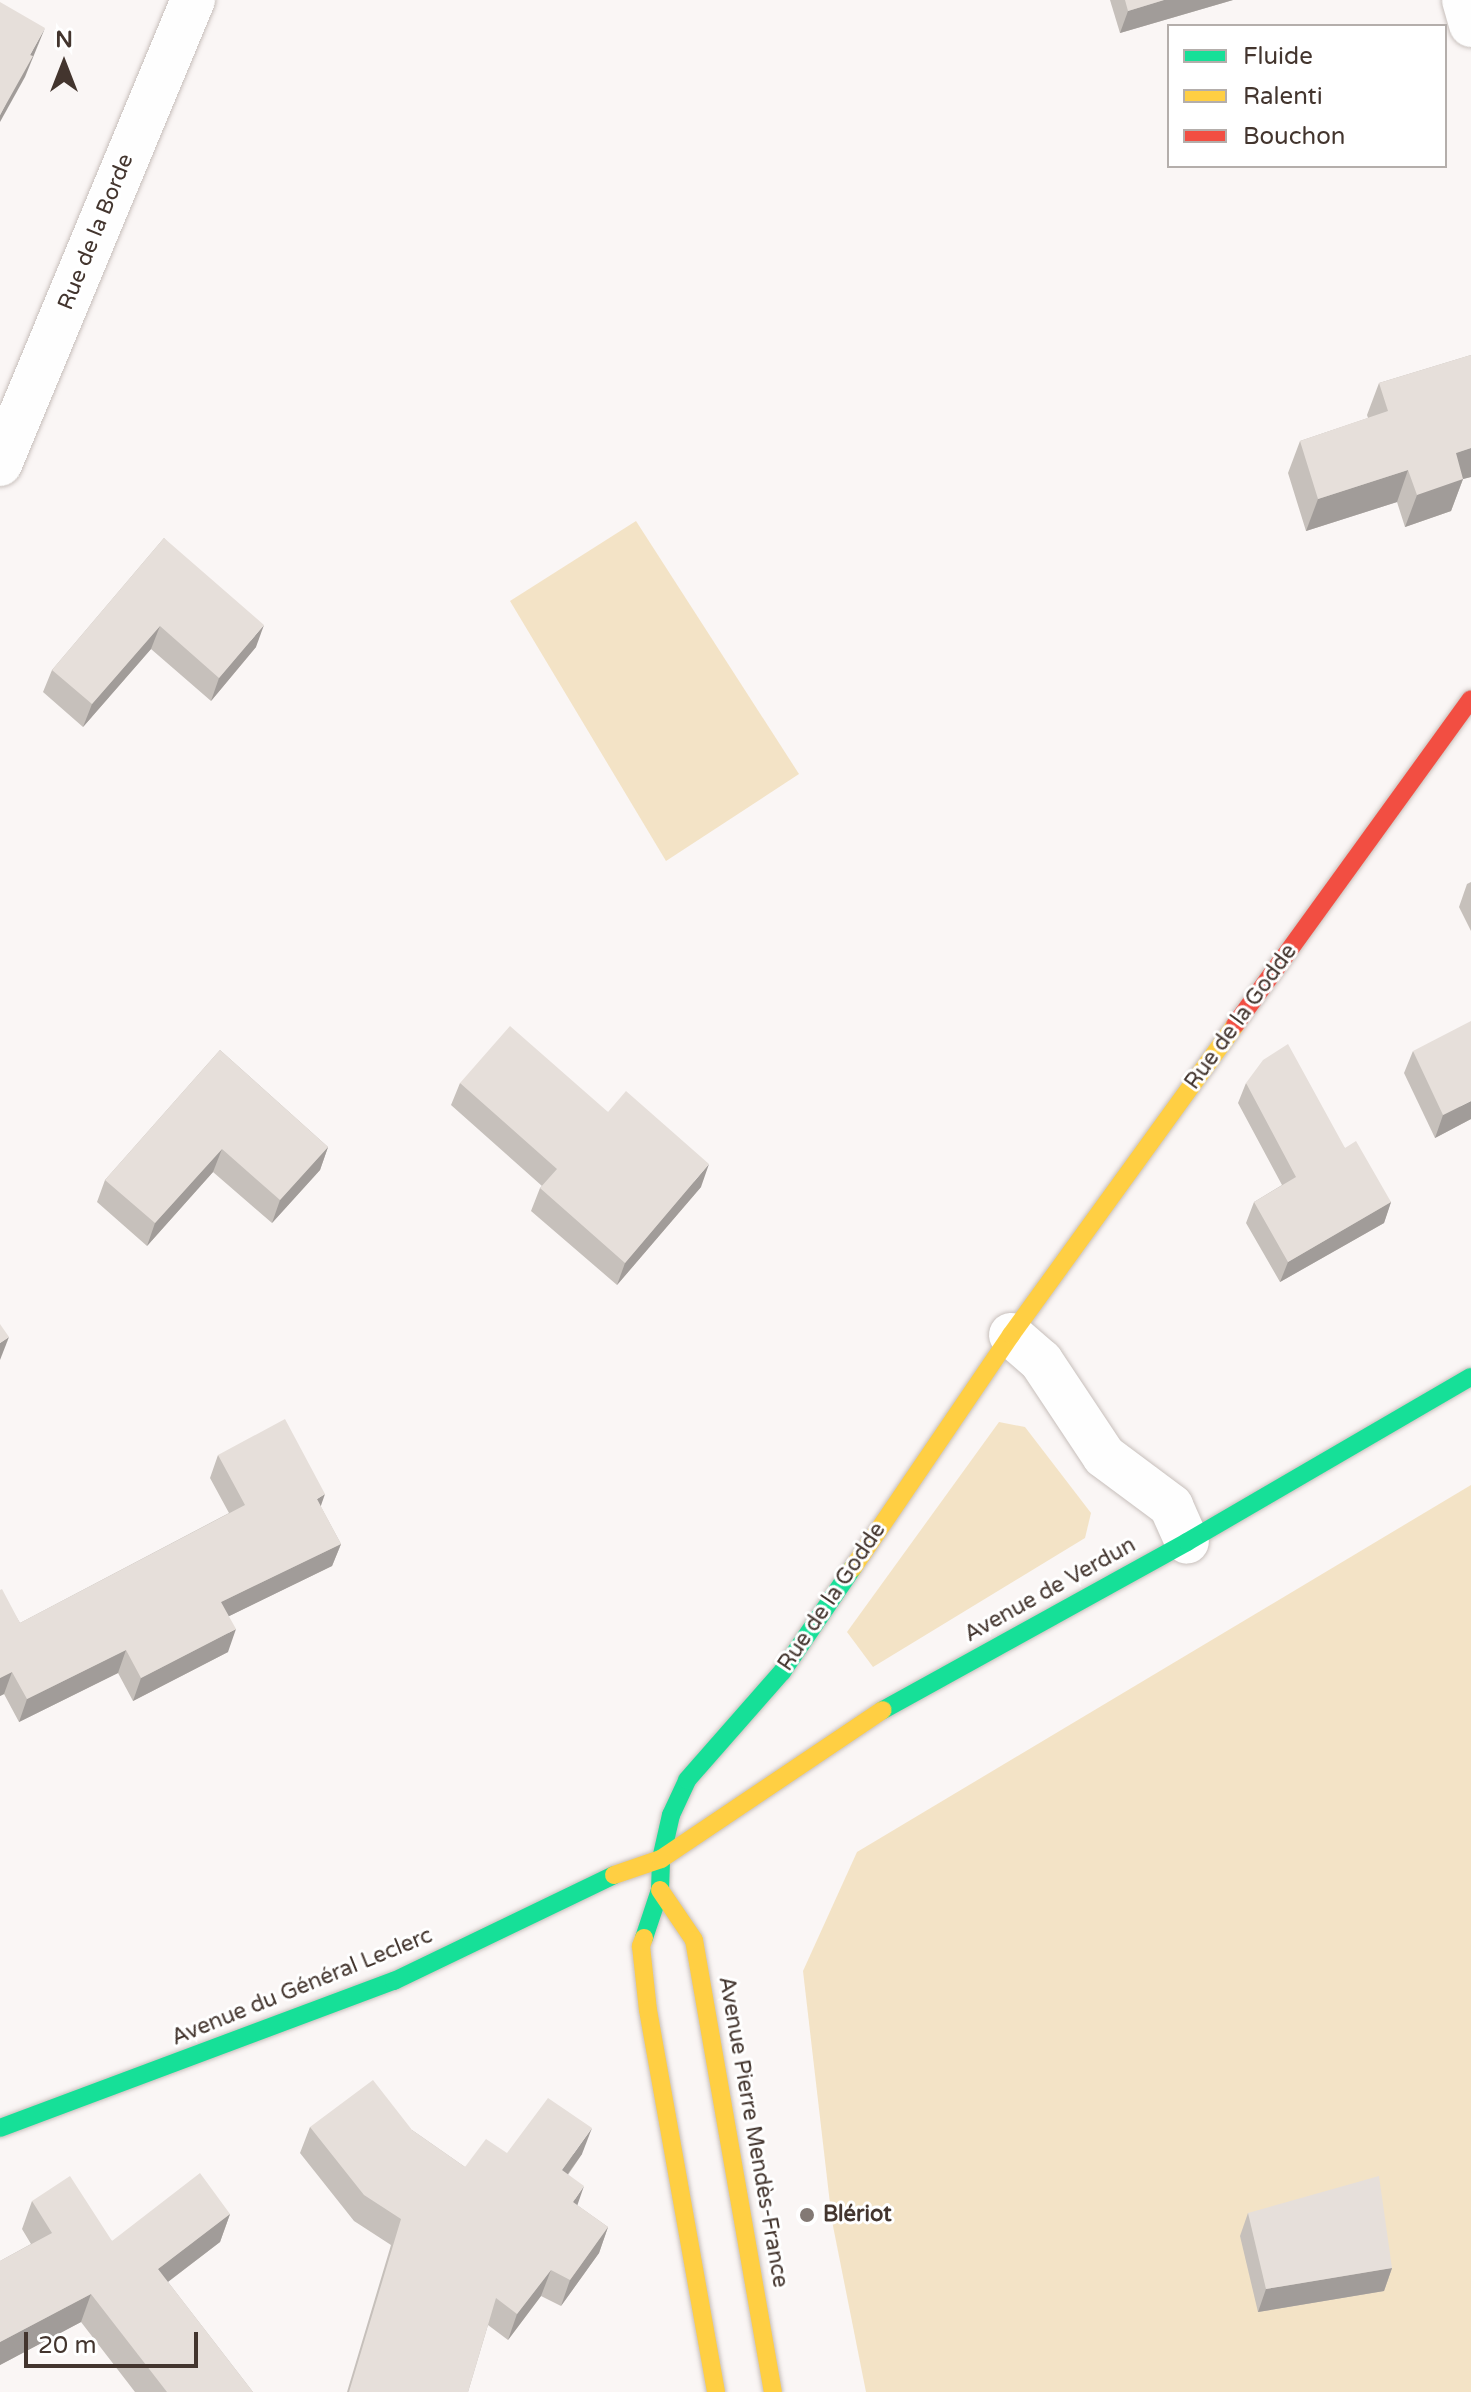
<!DOCTYPE html>
<html>
<head>
<meta charset="utf-8">
<style>
  body { margin:0 }
  #map { position:relative; width:1471px; height:2392px; overflow:hidden; background:#faf6f5; font-family:"Varela Round",sans-serif }
  div>[style] { position:absolute }
  .green>* { inset:0; background:#f3e3c6 }
  .roads { filter:drop-shadow(0 0 2px #c7bfbb) drop-shadow(0 0 2px #c7bfbb) }
  .street>* { height:44px; margin:-22px; padding:0 22px; transform-origin:22px; border-radius:22px; background:#fefefe }
  .fast>* { height:18px; margin:-9px; padding:0 9px; transform-origin:9px; border-radius:9px; background:#16e098 }
  .slow>* { height:18px; margin:-9px; padding:0 9px; transform-origin:9px; border-radius:9px; background:#ffcf43 }
  .jam>* { height:18px; margin:-9px; padding:0 9px; transform-origin:9px; border-radius:9px; background:#f24e42 }
  .wall>* { inset:0; background:#c6c0bb }
  .shaded-wall>* { inset:0; background:#a19c99 }
  .building>* { inset:0; background:#e6dfda }
  .dots>* { width:22px; height:22px; translate:-50% -50%; box-sizing:border-box; border:4px solid #fff; border-radius:50% }
  span { translate:-50% -50%; white-space:nowrap; text-align:center; line-height:1.15; -webkit-text-stroke:6px #fff; paint-order:stroke }
  .street-label { font-size:22px; color:#43352e }
  .poi-label { font-size:22px; color:#43352e; font-weight:700 }
  .left { translate:0 -50%; text-align:left }
  .legend { position:absolute; left:1167px; top:24px; width:280px; height:144px; box-sizing:border-box; background:#fff; border:2px solid #b4aeab; margin:0; padding:10px 14px; list-style:none; font-size:24px; color:#43352e }
  .legend li { display:flex; align-items:center; gap:16px; height:40px }
  .legend b { width:40px; border:2px solid #b4aeab }
  .north { position:absolute; left:24px; top:24px; width:80px; height:80px; -webkit-text-stroke:6px #fff; paint-order:stroke; rotate:0deg; font-size:22px; font-weight:700; line-height:32px; text-align:center; color:#43352e }
  .north::after { content:''; display:block; margin:auto; width:28px; height:36px; background:#43352e; clip-path:polygon(50% 0,100% 100%,50% 72%,0 100%) }
  .scale { position:absolute; left:24px; top:2332px; width:174px; height:36px; box-sizing:border-box; border:4px solid #43352e; border-top:0; padding-left:10px; font-size:24px; line-height:28px; white-space:nowrap; color:#43352e; -webkit-text-stroke:6px #fff; paint-order:stroke }
</style>
</head>
<body>
<div id="map">
  <div class="green">
    <i style="clip-path:polygon(636px 521px,799px 774px,666px 861px,510px 601px)"></i>
    <i style="clip-path:polygon(999px 1422px,1025px 1427px,1091px 1513px,1085px 1538px,873px 1667px,847px 1632px)"></i>
    <i style="clip-path:polygon(1471px 1485px,1471px 2392px,866px 2392px,832px 2221px,803px 1971px,857px 1852px)"></i>
  </div>
  <div class="roads">
    <div class="street">
      <i style="left:1464px;top:0;width:26px;rotate:74deg"></i>
      <i style="left:0;top:464px;width:503px;rotate:-67.42deg"></i>
      <i style="left:1011px;top:1335px;width:40px;rotate:41deg"></i>
      <i style="left:1041px;top:1361px;width:114px;rotate:56.4deg"></i>
      <i style="left:1104px;top:1456px;width:84px;rotate:36.7deg"></i>
      <i style="left:1171px;top:1506px;width:39px;rotate:66deg"></i>
    </div>
    <div class="fast">
      <i style="left:883px;top:1710px;width:347px;rotate:-28.9deg"></i>
      <i style="left:1187px;top:1542px;width:328px;rotate:-30.2deg"></i>
      <i style="left:644px;top:1938px;width:51px;rotate:-71.6deg"></i>
      <i style="left:660px;top:1890px;width:31px;rotate:-88deg"></i>
      <i style="left:661px;top:1859px;width:45px;rotate:-77.2deg"></i>
      <i style="left:671px;top:1815px;width:38px;rotate:-65deg"></i>
      <i style="left:687px;top:1780px;width:144px;rotate:-48.7deg"></i>
      <i style="left:782px;top:1672px;width:125px;rotate:-55.8deg"></i>
      <i style="left:0;top:2128px;width:421px;rotate:-20.5deg"></i>
      <i style="left:394px;top:1981px;width:244px;rotate:-25.7deg"></i>
    </div>
    <div class="slow">
      <i style="left:852px;top:1569px;width:283px;rotate:-55.8deg"></i>
      <i style="left:1011px;top:1335px;width:382px;rotate:-54.1deg"></i>
      <i style="left:614px;top:1875px;width:50px;rotate:-18.8deg"></i>
      <i style="left:661px;top:1859px;width:267px;rotate:-33.9deg"></i>
      <i style="left:660px;top:1890px;width:60px;rotate:55.8deg"></i>
      <i style="left:694px;top:1940px;width:459px;rotate:80.1deg"></i>
      <i style="left:644px;top:1938px;width:9px;rotate:111deg"></i>
      <i style="left:641px;top:1946px;width:64px;rotate:83.8deg"></i>
      <i style="left:648px;top:2010px;width:388px;rotate:79.9deg"></i>
    </div>
    <div class="jam">
      <i style="left:1235px;top:1025px;width:402px;rotate:-54.1deg"></i>
    </div>
  </div>
  <div class="wall">
    <i style="clip-path:polygon(1110px 0,1233px 0,1120px 33px)"></i>
    <i style="clip-path:polygon(1471px 355px,1471px 477px,1463px 479px,1451px 511px,1405px 527px,1397px 502px,1306px 531px,1288px 473px,1300px 441px,1368px 418px,1367px 415px,1379px 383px)"></i>
    <i style="clip-path:polygon(164px 538px,256px 647px,211px 701px,151px 649px,83px 727px,43px 692px,52px 670px)"></i>
    <i style="clip-path:polygon(1471px 882px,1471px 931px,1459px 907px,1467px 884px)"></i>
    <i style="clip-path:polygon(220px 1050px,328px 1147px,320px 1170px,272px 1223px,213px 1172px,147px 1246px,97px 1202px,105px 1180px)"></i>
    <i style="clip-path:polygon(1413px 1051px,1471px 1119px,1435px 1138px,1404px 1073px)"></i>
    <i style="clip-path:polygon(460px 1083px,608px 1112px,701px 1187px,617px 1285px,531px 1211px,540px 1188px,542px 1186px,451px 1105px)"></i>
    <i style="clip-path:polygon(1246px 1083px,1345px 1148px,1391px 1202px,1384px 1223px,1280px 1282px,1246px 1223px,1254px 1202px,1282px 1185px,1238px 1103px)"></i>
    <i style="clip-path:polygon(218px 1455px,321px 1507px,341px 1544px,332px 1566px,229px 1616px,228px 1652px,133px 1701px,118px 1673px,19px 1722px,4px 1694px,0 1696px,0 1590px,20px 1623px,229px 1513px,210px 1478px)"></i>
    <i style="clip-path:polygon(310px 2127px,412px 2130px,465px 2167px,507px 2153px,582px 2154px,568px 2175px,577px 2205px,608px 2227px,599px 2253px,561px 2306px,541px 2296px,508px 2340px,488px 2325px,468px 2392px,347px 2392px,391px 2245px,354px 2221px,300px 2153px)"></i>
    <i style="clip-path:polygon(32px 2201px,112px 2241px,230px 2214px,220px 2242px,168px 2282px,253px 2392px,135px 2392px,81px 2322px,0 2365px,0 2261px,31px 2244px,22px 2229px)"></i>
    <i style="clip-path:polygon(1248px 2213px,1392px 2268px,1384px 2291px,1258px 2312px,1240px 2236px)"></i>
  </div>
  <div class="shaded-wall">
    <i style="clip-path:polygon(1164px 0,1233px 0,1120px 33px,1128px 11px)"></i>
    <i style="clip-path:polygon(45px 28px,25px 77px,0 122px,0 115px,30px 55px)"></i>
    <i style="clip-path:polygon(1471px 448px,1471px 477px,1463px 479px,1451px 511px,1405px 527px,1417px 495px,1456px 453px)"></i>
    <i style="clip-path:polygon(1408px 470px,1397px 502px,1306px 531px,1318px 499px)"></i>
    <i style="clip-path:polygon(264px 625px,256px 647px,211px 701px,219px 678px)"></i>
    <i style="clip-path:polygon(160px 626px,151px 649px,83px 727px,92px 704px)"></i>
    <i style="clip-path:polygon(1471px 1101px,1471px 1119px,1435px 1138px,1443px 1115px)"></i>
    <i style="clip-path:polygon(328px 1147px,320px 1170px,272px 1223px,280px 1200px)"></i>
    <i style="clip-path:polygon(222px 1149px,213px 1172px,147px 1246px,155px 1223px)"></i>
    <i style="clip-path:polygon(709px 1164px,701px 1187px,617px 1285px,625px 1263px)"></i>
    <i style="clip-path:polygon(1391px 1202px,1384px 1223px,1280px 1282px,1288px 1262px)"></i>
    <i style="clip-path:polygon(9px 1337px,0 1360px,0 1343px)"></i>
    <i style="clip-path:polygon(325px 1494px,317px 1517px,317px 1499px)"></i>
    <i style="clip-path:polygon(341px 1544px,332px 1566px,213px 1624px,221px 1602px)"></i>
    <i style="clip-path:polygon(236px 1629px,228px 1652px,133px 1701px,141px 1678px)"></i>
    <i style="clip-path:polygon(126px 1650px,118px 1673px,19px 1722px,27px 1699px)"></i>
    <i style="clip-path:polygon(12px 1672px,4px 1694px,0 1696px,0 1678px)"></i>
    <i style="clip-path:polygon(592px 2128px,582px 2154px,552px 2196px,562px 2170px)"></i>
    <i style="clip-path:polygon(584px 2186px,575px 2212px,573px 2202px)"></i>
    <i style="clip-path:polygon(230px 2214px,220px 2242px,148px 2297px,158px 2269px)"></i>
    <i style="clip-path:polygon(608px 2227px,599px 2253px,561px 2306px,570px 2280px)"></i>
    <i style="clip-path:polygon(1392px 2268px,1384px 2291px,1258px 2312px,1266px 2289px)"></i>
    <i style="clip-path:polygon(551px 2270px,541px 2296px,508px 2340px,517px 2314px)"></i>
    <i style="clip-path:polygon(91px 2294px,81px 2322px,0 2365px,0 2342px)"></i>
  </div>
  <div class="building">
    <i style="clip-path:polygon(1125px 0,1164px 0,1128px 11px)"></i>
    <i style="clip-path:polygon(0 2px,45px 28px,30px 55px,33px 56px,0 115px)"></i>
    <i style="clip-path:polygon(1471px 355px,1471px 448px,1456px 453px,1463px 479px,1417px 495px,1408px 470px,1318px 499px,1300px 441px,1388px 411px,1379px 383px)"></i>
    <i style="clip-path:polygon(164px 538px,264px 625px,219px 678px,160px 626px,92px 704px,52px 670px)"></i>
    <i style="clip-path:polygon(1471px 1021px,1471px 1101px,1443px 1115px,1413px 1051px)"></i>
    <i style="clip-path:polygon(510px 1026px,608px 1112px,626px 1091px,709px 1164px,625px 1263px,540px 1188px,557px 1169px,460px 1083px)"></i>
    <i style="clip-path:polygon(1288px 1044px,1345px 1148px,1356px 1141px,1391px 1202px,1288px 1262px,1254px 1202px,1296px 1177px,1246px 1083px,1263px 1060px)"></i>
    <i style="clip-path:polygon(220px 1050px,328px 1147px,280px 1200px,222px 1149px,155px 1223px,105px 1180px)"></i>
    <i style="clip-path:polygon(0 1324px,9px 1337px,0 1343px)"></i>
    <i style="clip-path:polygon(285px 1419px,325px 1494px,317px 1499px,341px 1544px,221px 1602px,236px 1629px,141px 1678px,126px 1650px,27px 1699px,12px 1672px,0 1678px,0 1590px,2px 1589px,20px 1623px,245px 1505px,218px 1455px)"></i>
    <i style="clip-path:polygon(373px 2080px,412px 2130px,465px 2167px,486px 2139px,507px 2153px,548px 2098px,592px 2128px,562px 2170px,584px 2186px,573px 2202px,608px 2227px,570px 2280px,551px 2270px,517px 2314px,496px 2298px,468px 2392px,349px 2392px,401px 2219px,364px 2195px,310px 2127px)"></i>
    <i style="clip-path:polygon(200px 2173px,230px 2214px,158px 2269px,253px 2392px,167px 2392px,91px 2294px,0 2342px,0 2261px,52px 2233px,32px 2201px,70px 2176px,112px 2241px)"></i>
    <i style="clip-path:polygon(1379px 2176px,1392px 2268px,1266px 2289px,1248px 2213px)"></i>
  </div>
  <div class="dots">
    <i style="left:807px;top:2215px;background:#837974"></i>
  </div>
  <div class="street-label">
    <span style="left:96px;top:232px;rotate:-68deg">Rue de la Borde</span>
    <span style="left:1241px;top:1017px;rotate:-54deg">Rue de la Godde</span>
    <span style="left:1050px;top:1590px;rotate:-29deg">Avenue de Verdun</span>
    <span style="left:832px;top:1597px;rotate:-56deg">Rue de la Godde</span>
    <span style="left:302px;top:1987px;rotate:-22deg">Avenue du Général Leclerc</span>
    <span style="left:753px;top:2132px;rotate:80deg">Avenue Pierre Mendès-France</span>
  </div>
  <div class="poi-label">
    <span class="left" style="left:823px;top:2215px">Blériot</span>
  </div>
  <ul class="legend">
  <li><b style="height:10px;background:#16e098"></b>Fluide</li>
  <li><b style="height:10px;background:#ffcf43"></b>Ralenti</li>
  <li><b style="height:10px;background:#f24e42"></b>Bouchon</li>
  </ul>
  <div class="north">N</div>
  <div class="scale">20 m</div>
</div>
</body>
</html>
